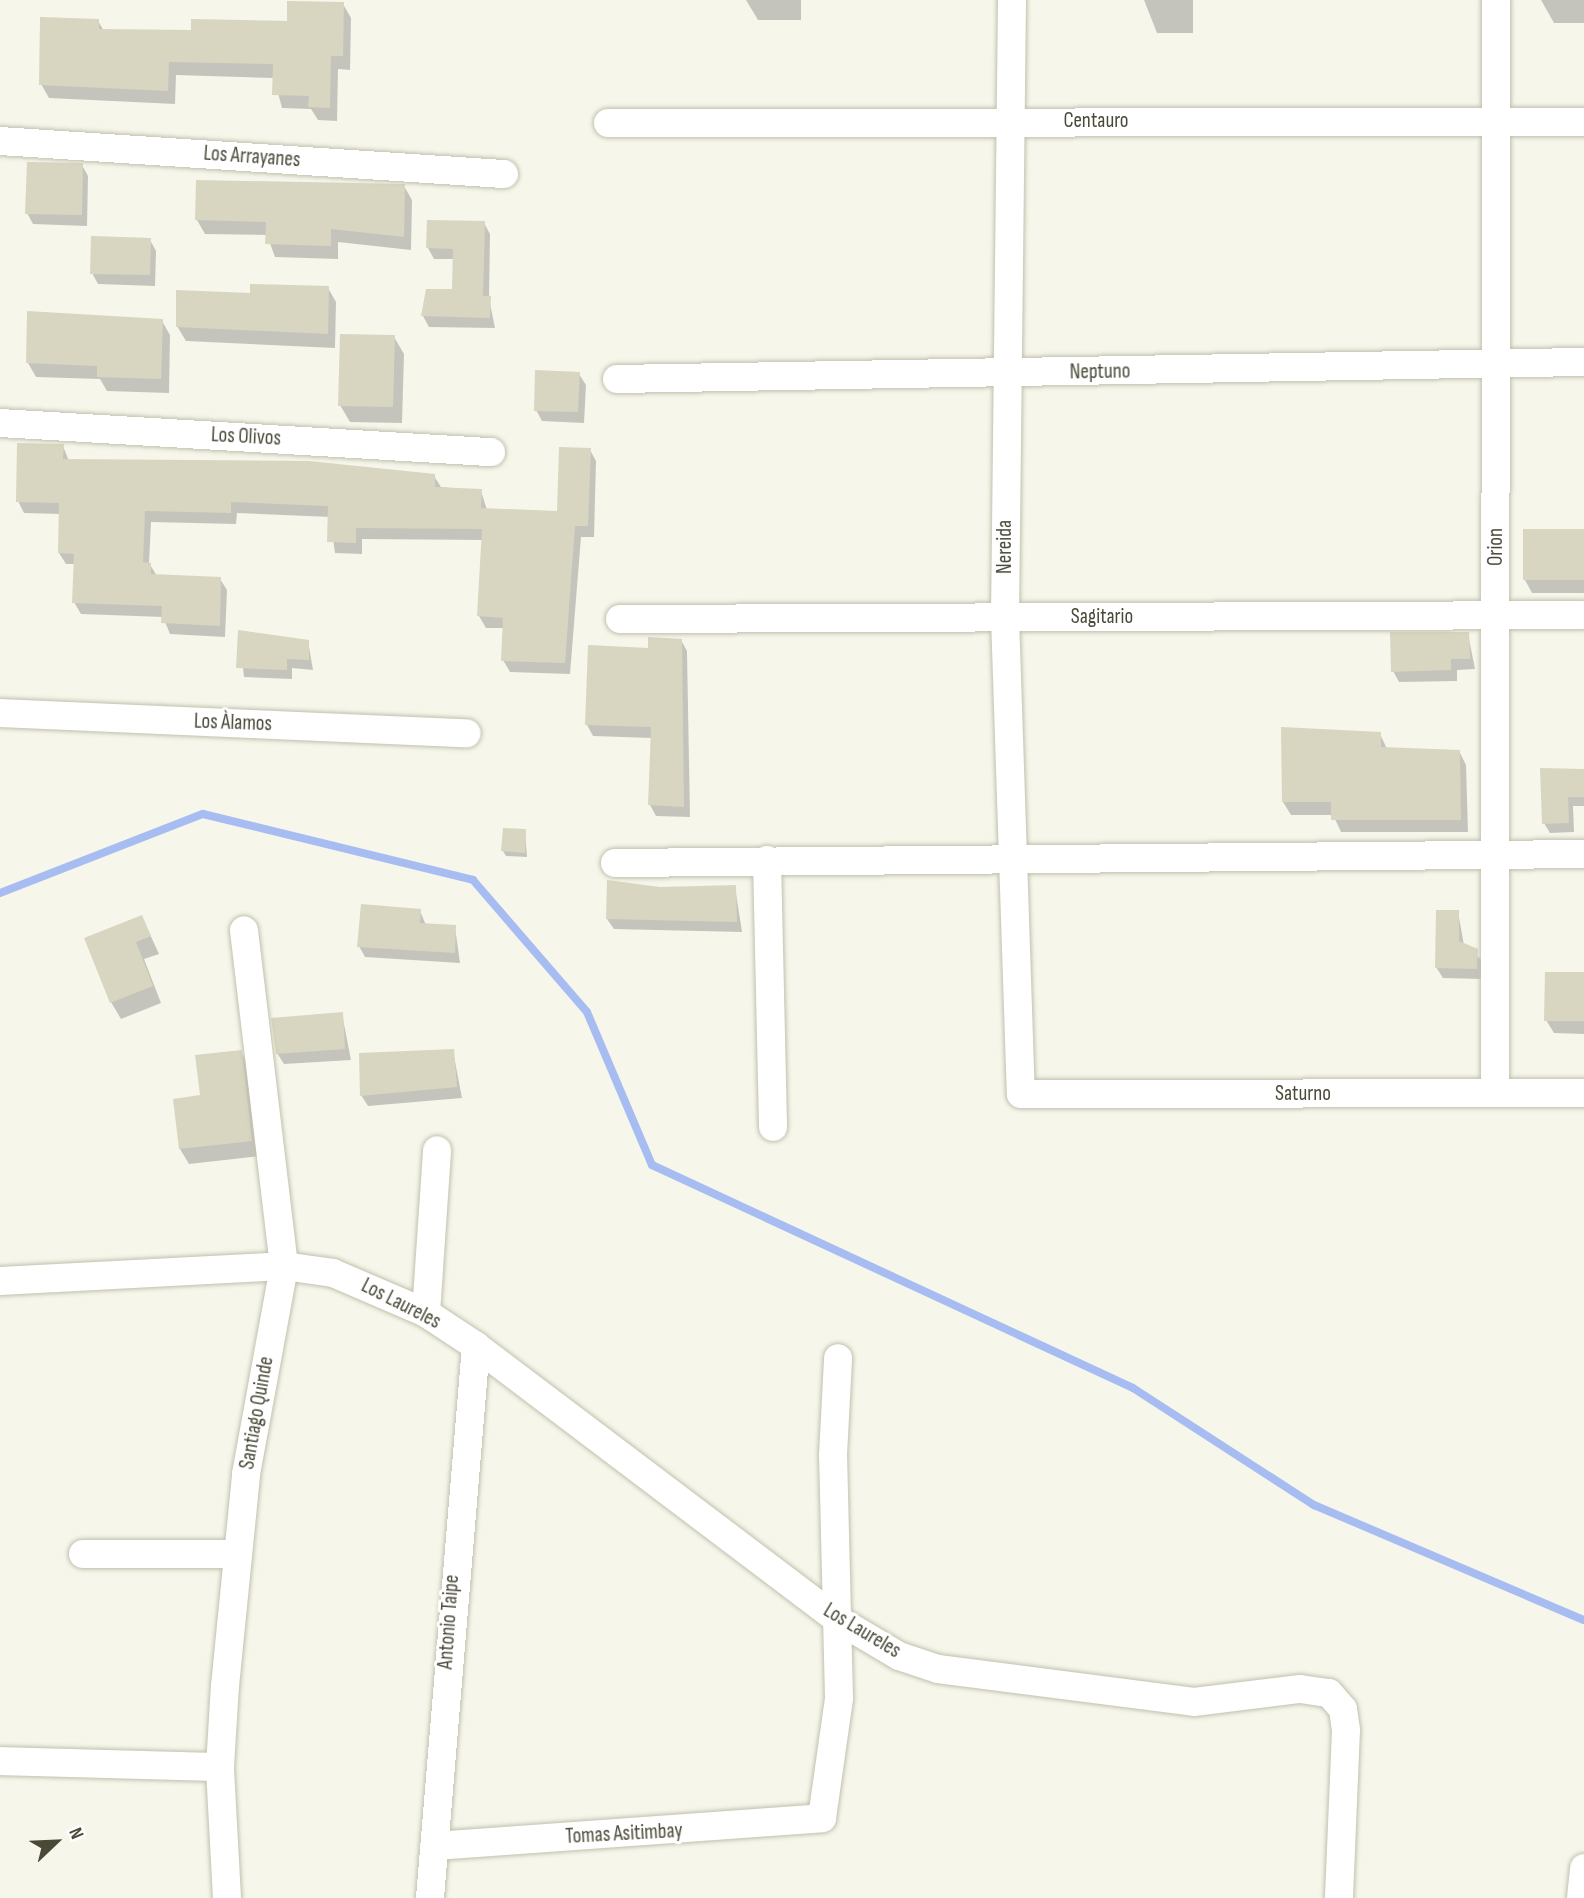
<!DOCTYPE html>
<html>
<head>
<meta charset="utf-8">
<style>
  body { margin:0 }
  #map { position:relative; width:1584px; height:1898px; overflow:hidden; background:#f6f6eb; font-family:"Sofia Sans Condensed",sans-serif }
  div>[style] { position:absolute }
  .shadow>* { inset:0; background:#0003 }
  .stream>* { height:8px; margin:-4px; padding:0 4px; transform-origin:4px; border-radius:4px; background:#a7bdf2 }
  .building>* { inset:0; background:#d8d6c0 }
  .roads { filter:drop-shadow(0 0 2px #c2c1ad) drop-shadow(0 0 2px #c2c1ad) }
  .minor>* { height:28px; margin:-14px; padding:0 14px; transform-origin:14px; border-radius:14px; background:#fff }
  span { translate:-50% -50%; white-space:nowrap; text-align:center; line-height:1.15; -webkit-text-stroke:6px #fff; paint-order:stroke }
  .street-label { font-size:21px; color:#4a4938 }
  .north { position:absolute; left:21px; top:1807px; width:70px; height:70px; -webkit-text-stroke:5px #fff; paint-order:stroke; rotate:67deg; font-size:19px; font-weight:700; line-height:28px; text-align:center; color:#4a4938 }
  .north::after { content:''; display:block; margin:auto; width:24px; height:32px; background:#4a4938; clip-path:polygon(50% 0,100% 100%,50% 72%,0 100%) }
</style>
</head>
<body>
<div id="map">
  <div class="shadow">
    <i style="clip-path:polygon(746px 0,801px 0,801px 20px,758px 20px)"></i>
    <i style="clip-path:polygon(1144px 0,1193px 0,1193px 33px,1157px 33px)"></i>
    <i style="clip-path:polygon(1541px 0,1584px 0,1584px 23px,1554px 23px)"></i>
    <i style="clip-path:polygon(343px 4px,351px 18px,350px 70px,338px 69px,337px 121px,318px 120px,311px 109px,282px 108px,274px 78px,176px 75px,175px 104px,49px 98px,41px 84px,98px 21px,104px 31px,192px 32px,288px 23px)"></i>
    <i style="clip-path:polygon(82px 165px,88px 176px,87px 226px,33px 224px,27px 213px)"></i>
    <i style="clip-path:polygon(404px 186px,412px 200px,411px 250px,338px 242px,338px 259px,275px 257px,267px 235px,205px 234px,197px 220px)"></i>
    <i style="clip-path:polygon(484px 223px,490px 234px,489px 298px,495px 328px,429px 327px,423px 316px,454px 291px,455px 259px,434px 259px,428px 248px)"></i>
    <i style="clip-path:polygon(150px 240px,156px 251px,155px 286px,98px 284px,92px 273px)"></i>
    <i style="clip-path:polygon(328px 288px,336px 302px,335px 348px,186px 341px,177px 326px,252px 294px)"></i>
    <i style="clip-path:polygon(162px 321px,170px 335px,169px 393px,107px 391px,100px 379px,36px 377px,28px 363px)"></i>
    <i style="clip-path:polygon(394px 337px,404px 354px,402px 423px,350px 422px,340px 405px)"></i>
    <i style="clip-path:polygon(579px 374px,586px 385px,584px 423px,542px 421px,536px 410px)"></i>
    <i style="clip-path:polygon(63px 446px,69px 461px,434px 476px,441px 487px,481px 491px,487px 510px,559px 513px,590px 450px,596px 461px,594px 537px,581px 537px,570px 674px,510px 672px,503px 660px,504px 628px,486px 628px,479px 616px,483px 540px,362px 539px,362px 554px,335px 553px,330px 517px,237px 513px,236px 524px,151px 522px,149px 563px,157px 576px,220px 579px,227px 590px,225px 637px,170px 634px,163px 617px,81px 614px,74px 602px,76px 564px,66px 564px,59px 553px,61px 514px,24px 513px,18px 501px)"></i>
    <i style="clip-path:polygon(1584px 531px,1584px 593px,1532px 593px,1525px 580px)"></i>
    <i style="clip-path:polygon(239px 632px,308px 641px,313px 670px,292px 668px,292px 679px,244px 677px)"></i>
    <i style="clip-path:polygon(1468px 634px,1475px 669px,1457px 670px,1457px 681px,1399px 682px,1393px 671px)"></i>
    <i style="clip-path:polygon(681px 640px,687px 651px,690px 817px,656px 816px,650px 805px,652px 738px,593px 736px,587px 725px,649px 650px)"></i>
    <i style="clip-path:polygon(1283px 729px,1380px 734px,1387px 749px,1459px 751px,1466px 765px,1468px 832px,1341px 832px,1333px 815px,1291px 815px,1283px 802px)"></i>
    <i style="clip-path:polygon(1584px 770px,1584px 806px,1573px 806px,1574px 832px,1550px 833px,1544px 823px)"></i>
    <i style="clip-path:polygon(525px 831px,527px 857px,506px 856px,503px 851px)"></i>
    <i style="clip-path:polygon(735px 887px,742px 932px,614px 929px,607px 919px,660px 889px)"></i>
    <i style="clip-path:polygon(420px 911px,426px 925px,455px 927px,460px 963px,365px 957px,359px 946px)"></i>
    <i style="clip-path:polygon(1458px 912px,1464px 945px,1483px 961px,1483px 979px,1443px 978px,1436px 967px)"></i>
    <i style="clip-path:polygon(142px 917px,159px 954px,144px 959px,161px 1003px,121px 1019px,111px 1002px)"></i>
    <i style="clip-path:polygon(1584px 972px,1584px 1034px,1554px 1033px,1546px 1020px)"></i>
    <i style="clip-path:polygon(342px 1014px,351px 1060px,284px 1064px,277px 1053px)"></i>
    <i style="clip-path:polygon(453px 1051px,462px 1098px,368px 1106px,361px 1095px)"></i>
    <i style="clip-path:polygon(241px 1052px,249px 1067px,260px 1156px,189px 1164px,180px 1149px,202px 1097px)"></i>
  </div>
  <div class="stream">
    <i style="left:0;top:893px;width:218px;rotate:-21.3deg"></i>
    <i style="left:203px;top:814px;width:278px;rotate:13.7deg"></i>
    <i style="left:473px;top:880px;width:174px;rotate:49.2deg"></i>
    <i style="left:587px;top:1012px;width:166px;rotate:67deg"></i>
    <i style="left:652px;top:1165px;width:530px;rotate:24.87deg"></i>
    <i style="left:1133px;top:1388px;width:216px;rotate:32.9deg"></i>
    <i style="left:1314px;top:1505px;width:293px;rotate:23.1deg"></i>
  </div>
  <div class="building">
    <i style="clip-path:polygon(287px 1px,344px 2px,343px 56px,331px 56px,330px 108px,308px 107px,309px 96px,272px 95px,273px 64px,169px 62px,168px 91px,39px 85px,40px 17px,99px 19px,99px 29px,191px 30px,191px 19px,287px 21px)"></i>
    <i style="clip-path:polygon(27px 162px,83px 163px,82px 215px,25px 214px)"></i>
    <i style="clip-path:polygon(196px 180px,405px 184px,404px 237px,331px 229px,331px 246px,265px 244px,266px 222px,195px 220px)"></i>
    <i style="clip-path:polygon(427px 220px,485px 221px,483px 296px,491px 296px,490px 318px,421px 316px,426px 289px,452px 289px,453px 249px,426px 248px)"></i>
    <i style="clip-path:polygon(91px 236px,151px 238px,150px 275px,90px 274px)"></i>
    <i style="clip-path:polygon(250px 284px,329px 286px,328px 334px,176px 327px,176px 290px,250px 293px)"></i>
    <i style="clip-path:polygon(27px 311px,163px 319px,161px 379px,97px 377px,97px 366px,26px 363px)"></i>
    <i style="clip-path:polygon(340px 334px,395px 335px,393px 407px,338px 406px)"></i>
    <i style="clip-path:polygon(535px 370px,580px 372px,578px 412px,534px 411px)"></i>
    <i style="clip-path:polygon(17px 443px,64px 444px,63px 459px,309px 461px,435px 474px,435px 487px,482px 489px,481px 508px,557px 511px,559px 447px,591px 448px,588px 526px,575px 526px,565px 663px,501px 661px,503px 618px,477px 616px,482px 529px,356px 528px,356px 543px,327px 542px,328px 506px,231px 502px,231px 513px,145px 511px,143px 562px,151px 563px,151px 574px,221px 577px,220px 626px,161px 623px,162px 606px,72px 603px,74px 554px,58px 553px,59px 503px,16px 502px)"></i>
    <i style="clip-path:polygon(1523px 529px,1584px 529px,1584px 580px,1523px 580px)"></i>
    <i style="clip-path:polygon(238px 630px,309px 640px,309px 660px,287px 659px,287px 670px,236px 668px)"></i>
    <i style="clip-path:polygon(1390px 632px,1469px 632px,1470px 659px,1451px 659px,1451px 670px,1391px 672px)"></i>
    <i style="clip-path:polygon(648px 637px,682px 639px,684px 807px,648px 805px,651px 727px,585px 725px,588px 645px,648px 648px)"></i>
    <i style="clip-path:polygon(1281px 727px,1381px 732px,1381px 747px,1460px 750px,1461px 820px,1331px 820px,1331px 802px,1282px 802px)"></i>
    <i style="clip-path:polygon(1540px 768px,1584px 769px,1584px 797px,1568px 797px,1569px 823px,1542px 824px)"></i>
    <i style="clip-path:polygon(503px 828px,526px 829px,525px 853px,501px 851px)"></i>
    <i style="clip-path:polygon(607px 880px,660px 887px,736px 885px,737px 922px,606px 919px)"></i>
    <i style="clip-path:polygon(361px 904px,421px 909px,420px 923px,456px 925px,455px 953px,357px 947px)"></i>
    <i style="clip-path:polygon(1436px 910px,1459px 910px,1459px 941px,1478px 949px,1477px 969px,1435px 968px)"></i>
    <i style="clip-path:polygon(142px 915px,151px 936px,136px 942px,153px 986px,110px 1003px,84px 938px)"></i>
    <i style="clip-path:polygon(1545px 972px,1584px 972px,1584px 1021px,1544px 1021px)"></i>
    <i style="clip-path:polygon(343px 1012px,345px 1049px,276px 1054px,271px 1018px)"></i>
    <i style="clip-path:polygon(454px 1049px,457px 1087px,360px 1096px,359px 1053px)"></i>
    <i style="clip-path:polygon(242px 1050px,252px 1141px,179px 1149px,173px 1099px,200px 1095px,195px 1055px)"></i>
  </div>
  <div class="roads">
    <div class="minor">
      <i style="left:1012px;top:0;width:617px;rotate:90.65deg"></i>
      <i style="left:1005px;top:617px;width:477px;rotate:88.1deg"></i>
      <i style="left:1021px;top:1094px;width:563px;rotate:-0.1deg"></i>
      <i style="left:608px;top:123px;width:976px;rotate:-0.06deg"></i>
      <i style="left:0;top:141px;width:505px;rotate:3.75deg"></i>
      <i style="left:617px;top:379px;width:967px;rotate:-1.01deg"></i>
      <i style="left:0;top:423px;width:492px;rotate:3.4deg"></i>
      <i style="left:620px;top:619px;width:964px;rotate:-0.24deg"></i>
      <i style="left:0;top:713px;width:467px;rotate:2.5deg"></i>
      <i style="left:767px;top:860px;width:267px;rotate:88.7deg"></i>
      <i style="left:615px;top:863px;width:969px;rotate:-0.53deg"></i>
      <i style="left:1495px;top:1093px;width:1093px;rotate:-89.95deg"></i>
      <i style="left:0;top:1281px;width:284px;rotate:-3deg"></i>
      <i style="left:284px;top:1266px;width:49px;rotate:8.1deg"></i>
      <i style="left:333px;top:1273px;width:101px;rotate:23.3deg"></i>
      <i style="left:426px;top:1313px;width:60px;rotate:33.4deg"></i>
      <i style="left:476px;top:1346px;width:456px;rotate:37.1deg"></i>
      <i style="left:840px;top:1621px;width:69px;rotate:30.7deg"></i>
      <i style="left:899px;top:1656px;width:41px;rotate:18.4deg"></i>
      <i style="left:938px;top:1669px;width:258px;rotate:7.3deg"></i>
      <i style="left:1194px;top:1702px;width:107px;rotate:-7deg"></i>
      <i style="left:1300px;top:1689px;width:29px;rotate:8deg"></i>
      <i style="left:1329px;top:1693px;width:21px;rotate:49deg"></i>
      <i style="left:1343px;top:1709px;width:21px;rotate:82deg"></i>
      <i style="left:1346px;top:1730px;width:168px;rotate:92.4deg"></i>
      <i style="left:426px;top:1313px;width:163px;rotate:-86.1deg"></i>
      <i style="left:83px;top:1554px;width:155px"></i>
      <i style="left:0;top:1761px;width:220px;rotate:1.6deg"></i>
      <i style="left:435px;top:1846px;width:388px;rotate:-4.1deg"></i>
      <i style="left:822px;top:1818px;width:121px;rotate:-81.9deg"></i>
      <i style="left:839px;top:1698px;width:243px;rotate:-91.4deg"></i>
      <i style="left:833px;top:1455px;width:97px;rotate:-87deg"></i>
      <i style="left:227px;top:1898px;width:131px;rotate:-93.1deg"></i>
      <i style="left:220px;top:1767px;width:81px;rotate:-86.5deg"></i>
      <i style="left:225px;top:1686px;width:213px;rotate:-84.3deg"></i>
      <i style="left:246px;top:1474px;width:211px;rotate:-79.6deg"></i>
      <i style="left:284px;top:1266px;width:338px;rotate:-96.8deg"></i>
      <i style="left:430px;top:1898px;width:554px;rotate:-85.24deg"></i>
      <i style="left:1581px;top:1898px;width:30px;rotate:-84deg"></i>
    </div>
  </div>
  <div class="street-label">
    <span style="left:1096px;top:121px">Centauro</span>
    <span style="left:252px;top:157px;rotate:4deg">Los Arrayanes</span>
    <span style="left:1100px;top:372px;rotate:-1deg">Neptuno</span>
    <span style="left:246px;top:437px;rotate:3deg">Los Olivos</span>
    <span style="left:1005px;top:547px;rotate:-90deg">Nereida</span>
    <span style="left:1496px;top:547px;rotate:-90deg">Orion</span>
    <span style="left:1102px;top:617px">Sagitario</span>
    <span style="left:233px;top:723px;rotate:2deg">Los Àlamos</span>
    <span style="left:1303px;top:1094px">Saturno</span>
    <span style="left:401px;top:1304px;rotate:27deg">Los Laureles</span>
    <span style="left:257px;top:1413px;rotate:-80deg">Santiago Quinde</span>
    <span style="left:449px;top:1622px;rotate:-86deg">Antonio Taipe</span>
    <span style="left:862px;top:1631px;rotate:31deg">Los Laureles</span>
    <span style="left:624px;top:1834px;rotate:-3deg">Tomas Asitimbay</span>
  </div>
  <div class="north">N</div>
</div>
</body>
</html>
